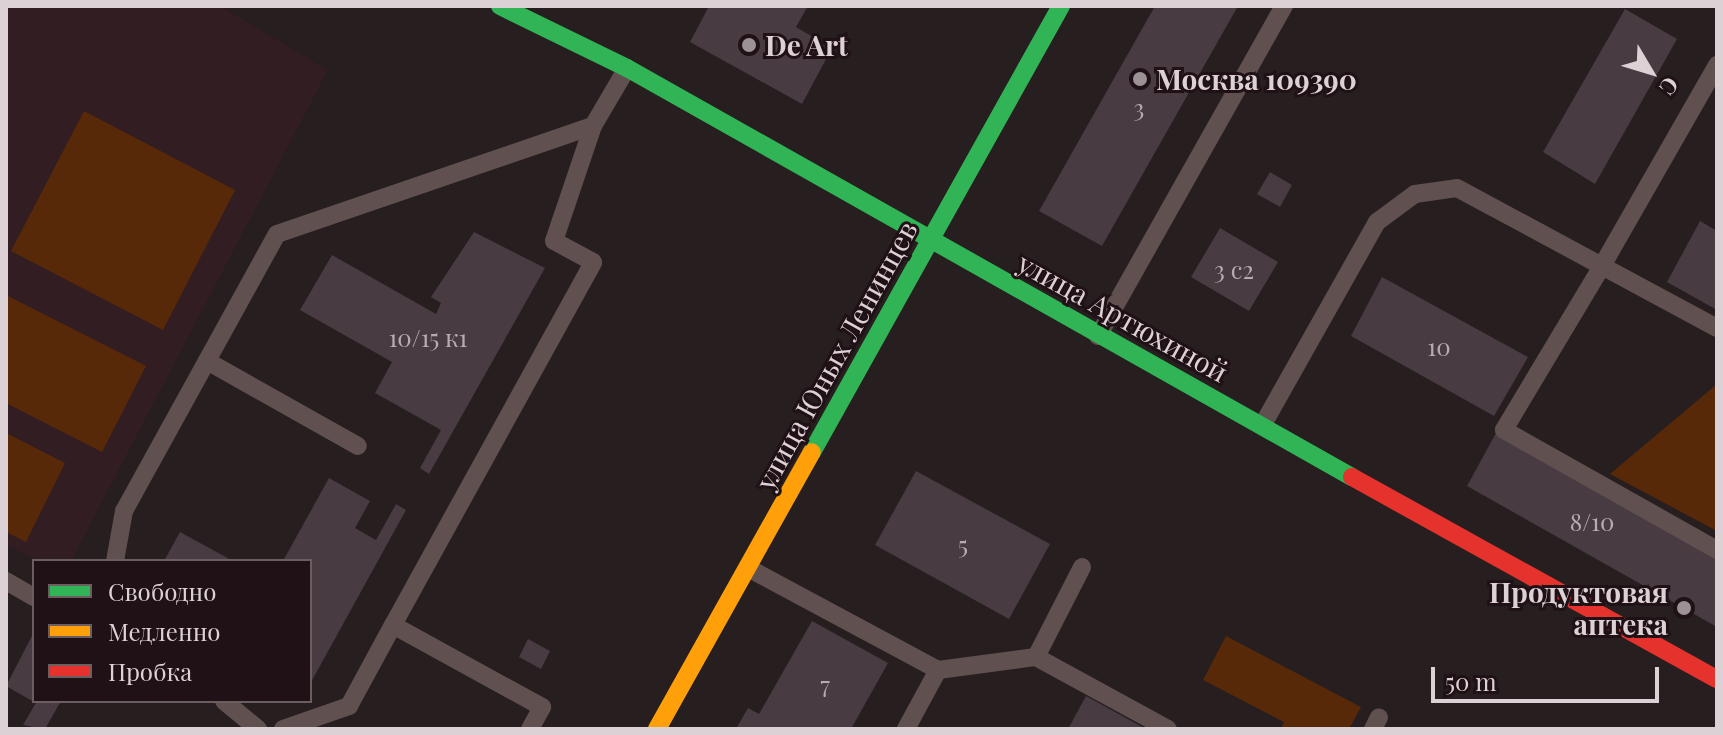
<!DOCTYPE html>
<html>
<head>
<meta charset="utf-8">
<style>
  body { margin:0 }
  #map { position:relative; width:1723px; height:735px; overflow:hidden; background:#261e1f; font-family:"Playfair Display",serif }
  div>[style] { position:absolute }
  .built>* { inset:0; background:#311d22 }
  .green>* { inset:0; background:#582909 }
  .building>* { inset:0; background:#483b42 }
  .lane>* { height:18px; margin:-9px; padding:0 9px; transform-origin:9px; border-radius:9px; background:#60504f }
  .fast>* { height:18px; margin:-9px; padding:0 9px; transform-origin:9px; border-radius:9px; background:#30b455 }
  .slow>* { height:18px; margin:-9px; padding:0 9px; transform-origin:9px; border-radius:9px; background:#ff9f0a }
  .jam>* { height:18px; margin:-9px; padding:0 9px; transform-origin:9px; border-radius:9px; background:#e5322d }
  .dots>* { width:22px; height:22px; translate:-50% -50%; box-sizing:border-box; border:4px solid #1f1115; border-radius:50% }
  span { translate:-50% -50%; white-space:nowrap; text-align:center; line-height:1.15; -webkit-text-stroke:6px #1f1115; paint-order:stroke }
  .number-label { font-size:24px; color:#b7acb0 }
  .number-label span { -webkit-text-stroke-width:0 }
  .poi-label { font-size:28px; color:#dcd1d4; font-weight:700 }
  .left { translate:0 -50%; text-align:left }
  .right { translate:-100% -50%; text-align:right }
  .street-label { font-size:28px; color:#dcd1d4 }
  .frame { position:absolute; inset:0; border:8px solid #dcd1d4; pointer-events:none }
  .legend { position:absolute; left:32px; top:559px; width:280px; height:144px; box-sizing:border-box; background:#1f1115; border:2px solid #6b5e61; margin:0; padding:10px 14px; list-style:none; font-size:24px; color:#dcd1d4 }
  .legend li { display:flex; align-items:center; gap:16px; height:40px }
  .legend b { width:40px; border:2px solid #6b5e61 }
  .north { position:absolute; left:1611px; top:32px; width:80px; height:80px; -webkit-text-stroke:6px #1f1115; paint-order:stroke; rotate:128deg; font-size:22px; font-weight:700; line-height:32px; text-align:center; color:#dcd1d4 }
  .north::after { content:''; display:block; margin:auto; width:28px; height:36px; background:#dcd1d4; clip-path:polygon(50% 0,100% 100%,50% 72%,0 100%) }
  .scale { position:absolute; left:1431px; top:667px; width:228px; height:36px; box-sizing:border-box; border:4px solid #dcd1d4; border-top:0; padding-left:10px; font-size:24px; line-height:28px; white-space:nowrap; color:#dcd1d4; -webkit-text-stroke:6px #1f1115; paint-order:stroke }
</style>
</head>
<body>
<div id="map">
  <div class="built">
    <i style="clip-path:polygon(6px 6px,220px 6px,328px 70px,71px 561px,39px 561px,6px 545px)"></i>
  </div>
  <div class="green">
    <i style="clip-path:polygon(84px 111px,235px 190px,163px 330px,11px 251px)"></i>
    <i style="clip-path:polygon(6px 295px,146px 366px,102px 452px,6px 403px)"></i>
    <i style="clip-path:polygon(1717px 384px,1717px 531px,1610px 474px)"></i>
    <i style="clip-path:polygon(6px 433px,65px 463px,26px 542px,6px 532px)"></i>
    <i style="clip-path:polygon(1226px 636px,1361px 707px,1349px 729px,1281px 729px,1284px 722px,1203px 680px)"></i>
  </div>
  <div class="building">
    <i style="clip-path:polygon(709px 6px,808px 6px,796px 27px,832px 48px,802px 104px,690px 42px)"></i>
    <i style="clip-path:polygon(1155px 6px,1238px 6px,1102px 246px,1039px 211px)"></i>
    <i style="clip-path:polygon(1625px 9px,1677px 39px,1595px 184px,1543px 152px)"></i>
    <i style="clip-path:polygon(1270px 172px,1292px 185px,1280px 207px,1257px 194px)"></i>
    <i style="clip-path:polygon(1700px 221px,1717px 231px,1717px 310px,1667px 282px)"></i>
    <i style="clip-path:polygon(1220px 228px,1278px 262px,1249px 311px,1191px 277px)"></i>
    <i style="clip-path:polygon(474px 232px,545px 268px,429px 474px,420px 468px,441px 430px,375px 393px,392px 362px,300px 310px,332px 255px,436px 314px,441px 303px,431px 297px)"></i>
    <i style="clip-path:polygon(1382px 277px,1528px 357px,1494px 416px,1351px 336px)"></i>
    <i style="clip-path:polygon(1496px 433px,1717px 558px,1717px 627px,1467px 486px)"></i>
    <i style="clip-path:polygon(916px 471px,1050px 544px,1009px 619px,875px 545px)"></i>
    <i style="clip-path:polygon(329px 478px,370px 501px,355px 528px,376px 540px,396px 504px,406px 510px,310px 684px,310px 561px,283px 561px)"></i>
    <i style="clip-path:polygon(180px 532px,233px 561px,164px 561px)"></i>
    <i style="clip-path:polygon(812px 621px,888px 663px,851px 729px,736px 729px,748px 708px,759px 714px)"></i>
    <i style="clip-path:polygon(34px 632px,34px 702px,6px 686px)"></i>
    <i style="clip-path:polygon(528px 639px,550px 651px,541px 669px,519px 657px)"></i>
    <i style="clip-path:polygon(1086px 696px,1146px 729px,1068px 729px)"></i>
    <i style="clip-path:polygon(37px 701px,61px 701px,45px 729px,23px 725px)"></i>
  </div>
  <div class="lane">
    <i style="left:1717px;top:328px;width:131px;rotate:-151.7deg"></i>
    <i style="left:1602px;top:266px;width:191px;rotate:120.9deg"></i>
    <i style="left:1504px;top:430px;width:244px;rotate:29.4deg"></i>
    <i style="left:1098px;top:336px;width:379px;rotate:-60.6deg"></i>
    <i style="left:207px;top:361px;width:173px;rotate:29.4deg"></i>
    <i style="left:1262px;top:426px;width:234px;rotate:-60.6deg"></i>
    <i style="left:1377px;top:222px;width:47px;rotate:-36.4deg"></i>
    <i style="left:1415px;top:194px;width:42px;rotate:-8.1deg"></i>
    <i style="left:1457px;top:188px;width:165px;rotate:28.3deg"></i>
    <i style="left:1602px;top:266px;width:232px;rotate:-60.2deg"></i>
    <i style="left:115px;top:561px;width:51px;rotate:-79.8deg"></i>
    <i style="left:124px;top:511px;width:316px;rotate:-61.1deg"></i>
    <i style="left:277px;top:234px;width:334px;rotate:-18.9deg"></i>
    <i style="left:593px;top:126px;width:67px;rotate:-59.6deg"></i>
    <i style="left:748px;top:568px;width:216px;rotate:28.2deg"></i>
    <i style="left:938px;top:670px;width:67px;rotate:118.5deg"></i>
    <i style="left:6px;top:581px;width:32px;rotate:30deg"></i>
    <i style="left:1036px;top:657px;width:101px;rotate:-62.9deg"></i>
    <i style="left:938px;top:670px;width:99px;rotate:-7.6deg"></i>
    <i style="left:1036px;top:657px;width:150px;rotate:28.6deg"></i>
    <i style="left:224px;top:701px;width:44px;rotate:39.5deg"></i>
    <i style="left:283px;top:729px;width:70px;rotate:-19.2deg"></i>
    <i style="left:349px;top:706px;width:92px;rotate:-61.5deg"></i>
    <i style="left:530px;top:729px;width:25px;rotate:-61deg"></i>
    <i style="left:542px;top:707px;width:170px;rotate:-151.2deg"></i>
    <i style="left:393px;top:625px;width:414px;rotate:-61.1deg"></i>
    <i style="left:593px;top:262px;width:44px;rotate:-151.7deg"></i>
    <i style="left:554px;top:241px;width:121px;rotate:-71.3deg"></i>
    <i style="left:1373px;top:729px;width:13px;rotate:-63deg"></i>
  </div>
  <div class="fast">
    <i style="left:500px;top:6px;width:141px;rotate:26deg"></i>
    <i style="left:627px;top:68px;width:832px;rotate:29.43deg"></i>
    <i style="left:812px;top:452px;width:511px;rotate:-60.83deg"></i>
  </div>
  <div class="slow">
    <i style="left:657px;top:729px;width:317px;rotate:-60.8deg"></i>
  </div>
  <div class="jam">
    <i style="left:1352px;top:477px;width:417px;rotate:29deg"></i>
  </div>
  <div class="dots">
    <i style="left:749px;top:45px;background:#9c9295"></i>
    <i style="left:1140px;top:79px;background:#9c9295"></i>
    <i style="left:1684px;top:608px;background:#9c9295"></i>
  </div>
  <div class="number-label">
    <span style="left:1139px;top:108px">3</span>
    <span style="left:1234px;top:270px">3 с2</span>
    <span style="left:428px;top:338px">10/15 к1</span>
    <span style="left:1439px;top:347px">10</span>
    <span style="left:1592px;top:522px">8/10</span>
    <span style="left:963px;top:545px">5</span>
    <span style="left:825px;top:685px">7</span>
  </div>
  <div class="poi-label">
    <span class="left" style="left:765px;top:45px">De Art</span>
    <span class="left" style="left:1156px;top:79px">Москва 109390</span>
    <span class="right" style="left:1668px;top:608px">Продуктовая<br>аптека</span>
  </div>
  <div class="street-label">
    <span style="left:1123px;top:317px;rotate:29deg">улица Артюхиной</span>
    <span style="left:836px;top:355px;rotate:-61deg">улица Юных Ленинцев</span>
  </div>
  <div class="frame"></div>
  <ul class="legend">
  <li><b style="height:10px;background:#30b455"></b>Свободно</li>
  <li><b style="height:10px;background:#ff9f0a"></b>Медленно</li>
  <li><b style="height:10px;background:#e5322d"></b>Пробка</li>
  </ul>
  <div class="north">С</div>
  <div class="scale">50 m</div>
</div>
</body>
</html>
